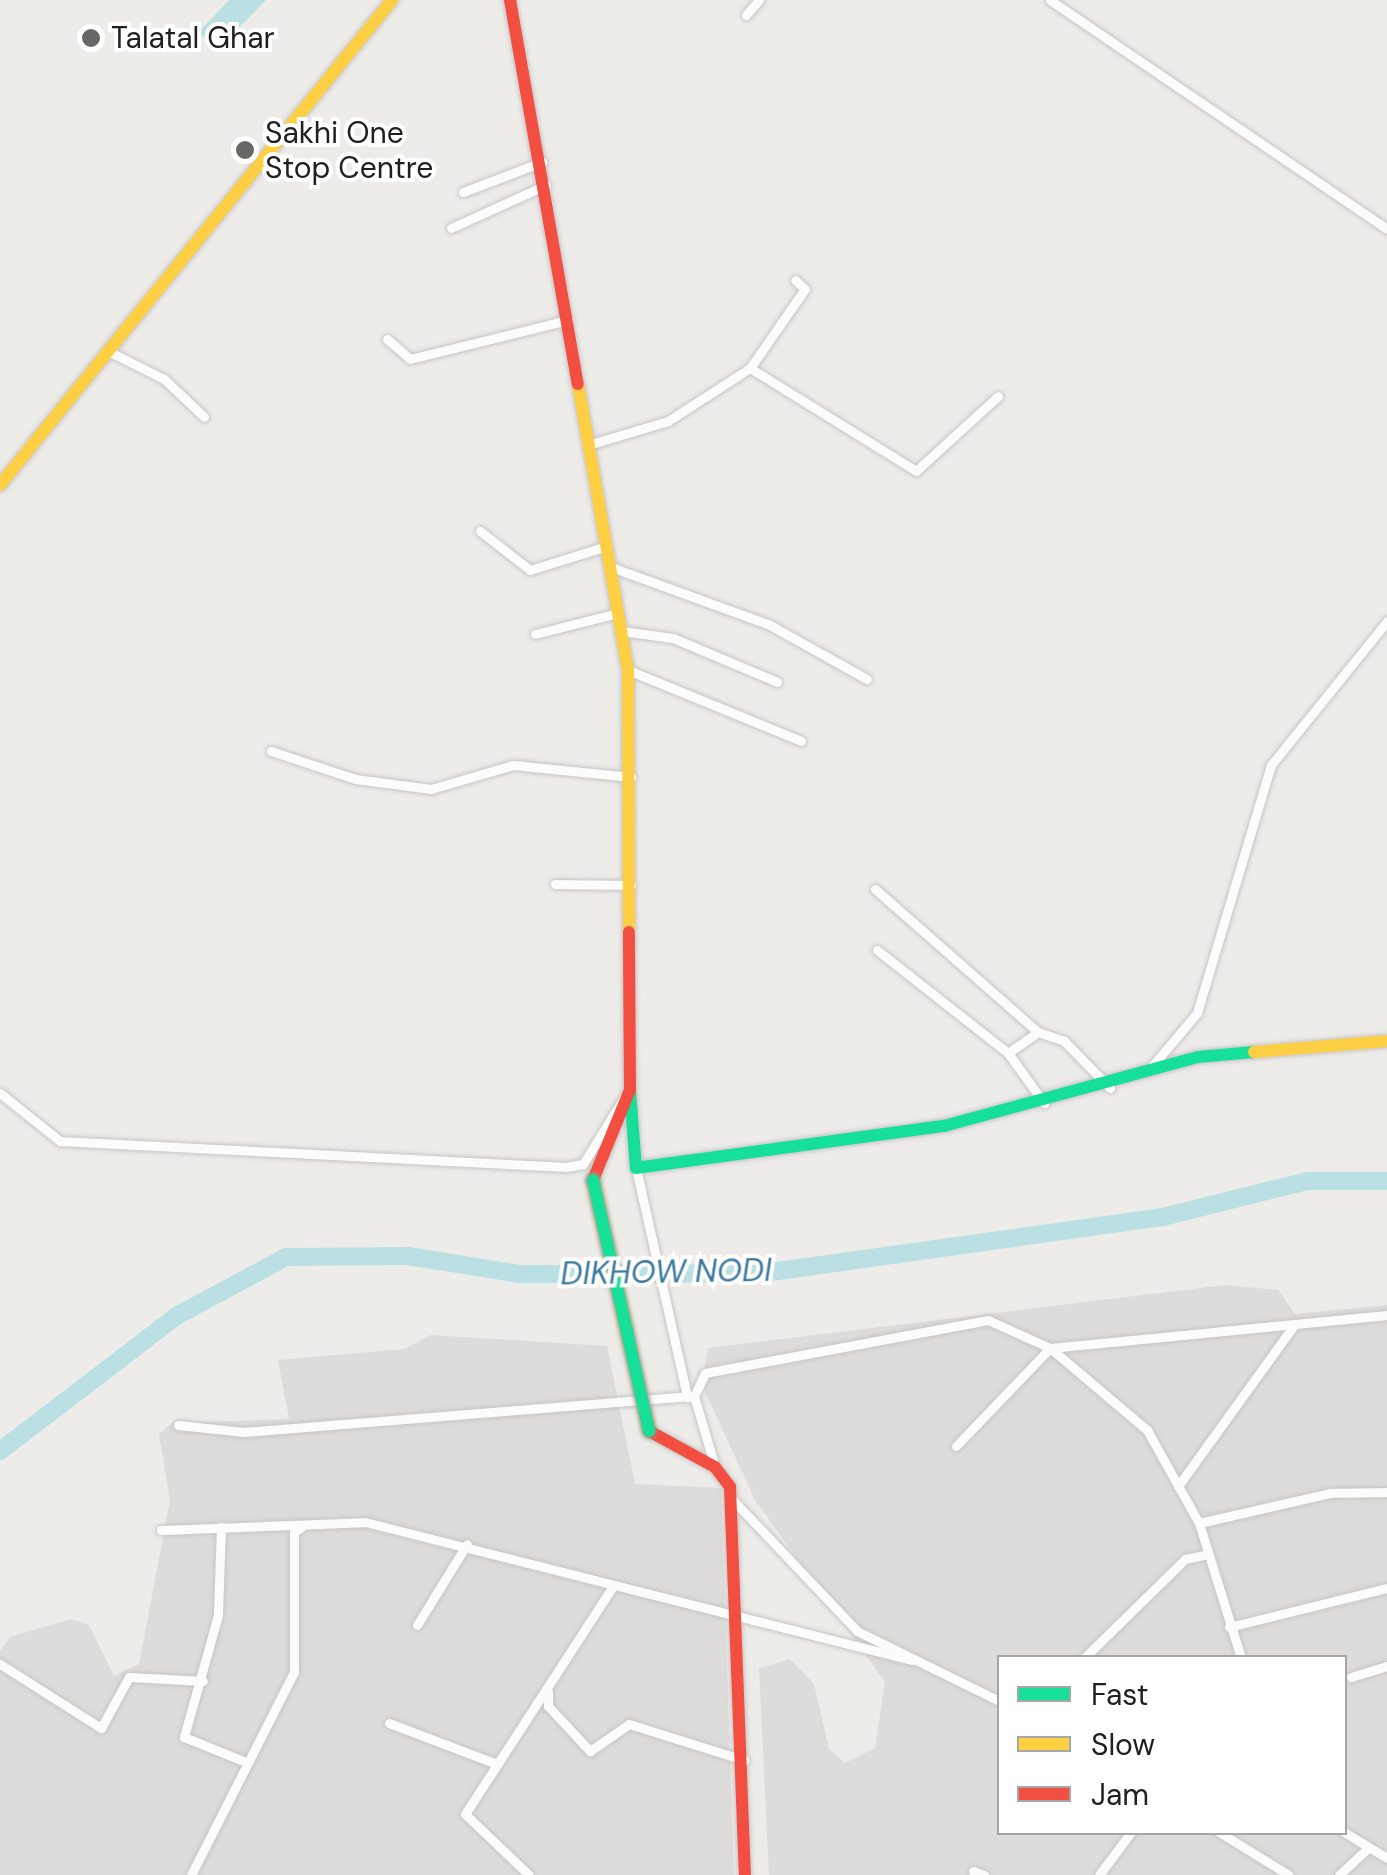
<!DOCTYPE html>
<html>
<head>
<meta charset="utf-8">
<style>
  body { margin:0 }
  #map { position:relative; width:1387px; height:1875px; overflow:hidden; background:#eeece9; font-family:"DM Sans",sans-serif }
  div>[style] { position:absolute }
  .residential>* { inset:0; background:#dddcda }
  .water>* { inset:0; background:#bae0e3 }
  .river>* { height:18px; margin:-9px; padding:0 9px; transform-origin:9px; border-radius:9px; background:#bae0e3 }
  .roads { filter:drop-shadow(0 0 2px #c7c6c5) drop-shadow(0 0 2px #c7c6c5) }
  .street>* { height:9px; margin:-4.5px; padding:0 4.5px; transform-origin:4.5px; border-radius:4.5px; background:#fcfcfc }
  .fast>* { height:12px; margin:-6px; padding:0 6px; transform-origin:6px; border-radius:6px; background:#16e098 }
  .slow>* { height:12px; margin:-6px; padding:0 6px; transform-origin:6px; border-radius:6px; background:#ffcf43 }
  .jam>* { height:12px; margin:-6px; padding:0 6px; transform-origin:6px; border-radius:6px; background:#f24e42 }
  .bridges { filter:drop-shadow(0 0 2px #9a997f) drop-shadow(0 0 2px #9a997f) }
  .fast-bridge>* { height:12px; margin:-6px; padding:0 6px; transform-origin:6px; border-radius:6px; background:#16e098 }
  .dots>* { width:28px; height:28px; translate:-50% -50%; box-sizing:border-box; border:5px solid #fff; border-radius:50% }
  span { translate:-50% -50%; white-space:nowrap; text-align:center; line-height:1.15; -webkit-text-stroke:8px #fff; paint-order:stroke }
  .poi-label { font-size:30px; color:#202020 }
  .left { translate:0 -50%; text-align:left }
  .water-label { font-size:32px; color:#3d7a9e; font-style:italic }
  .legend { position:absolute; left:997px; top:1655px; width:350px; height:180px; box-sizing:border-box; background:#fff; border:2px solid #a6a6a6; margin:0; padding:12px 18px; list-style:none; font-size:30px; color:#202020 }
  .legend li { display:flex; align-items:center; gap:20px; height:50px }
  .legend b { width:50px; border:2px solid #a6a6a6 }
</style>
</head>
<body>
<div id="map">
  <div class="residential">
    <i style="clip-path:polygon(evenodd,1225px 1285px,1278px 1290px,1295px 1314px,1387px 1305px,1387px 1875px,769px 1875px,759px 1668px,790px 1659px,814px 1684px,829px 1749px,845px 1763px,875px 1748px,885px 1682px,755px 1500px,701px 1383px,708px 1348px,1225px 1285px,999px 1658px,1344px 1658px,1344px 1832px,999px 1832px,999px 1658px)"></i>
    <i style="clip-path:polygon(430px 1335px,607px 1346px,635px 1484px,721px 1488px,734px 1875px,0 1875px,0 1651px,10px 1637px,71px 1619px,89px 1625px,114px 1676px,139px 1664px,170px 1501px,159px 1434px,172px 1423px,289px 1419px,278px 1360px,405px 1349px)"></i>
  </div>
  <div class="water">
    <i style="clip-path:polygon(229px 0,266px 0,216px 51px,199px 32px)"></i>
  </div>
  <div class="river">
    <i style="left:0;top:1451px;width:224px;rotate:-37.4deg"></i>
    <i style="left:178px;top:1315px;width:123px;rotate:-28.2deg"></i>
    <i style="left:286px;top:1257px;width:122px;rotate:-0.5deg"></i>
    <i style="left:408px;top:1256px;width:113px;rotate:9.1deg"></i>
    <i style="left:520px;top:1274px;width:244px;rotate:-0.2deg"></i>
    <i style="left:764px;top:1273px;width:403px;rotate:-8deg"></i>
    <i style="left:1163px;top:1217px;width:148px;rotate:-14deg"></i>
    <i style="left:1307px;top:1181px;width:80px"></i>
  </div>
  <div class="roads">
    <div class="street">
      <i style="left:1050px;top:0;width:407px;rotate:34.2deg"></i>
      <i style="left:746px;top:15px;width:20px;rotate:-49deg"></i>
      <i style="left:463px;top:192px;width:85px;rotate:-20.8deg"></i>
      <i style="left:451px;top:228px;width:104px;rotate:-24.4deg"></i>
      <i style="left:387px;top:339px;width:30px;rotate:41deg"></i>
      <i style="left:410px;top:359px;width:163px;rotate:-13.9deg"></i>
      <i style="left:108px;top:351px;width:63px;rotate:26.6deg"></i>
      <i style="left:164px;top:379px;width:55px;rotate:43.5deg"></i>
      <i style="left:750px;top:368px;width:96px;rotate:-55.2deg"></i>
      <i style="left:805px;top:289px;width:13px;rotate:-138deg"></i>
      <i style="left:588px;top:445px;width:84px;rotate:-16.7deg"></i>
      <i style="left:668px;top:421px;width:98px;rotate:-32.9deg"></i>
      <i style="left:750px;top:368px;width:195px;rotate:31.8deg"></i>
      <i style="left:916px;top:471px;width:111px;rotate:-42.4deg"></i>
      <i style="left:480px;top:531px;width:63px;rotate:38deg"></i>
      <i style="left:530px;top:570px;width:81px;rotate:-17.3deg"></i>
      <i style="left:611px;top:567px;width:167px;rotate:20deg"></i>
      <i style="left:768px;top:624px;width:113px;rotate:29.1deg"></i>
      <i style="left:622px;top:631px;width:51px;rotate:7.8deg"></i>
      <i style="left:673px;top:638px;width:113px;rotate:22.9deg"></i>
      <i style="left:535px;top:634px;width:86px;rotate:-14.2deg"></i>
      <i style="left:628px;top:670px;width:187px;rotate:22.3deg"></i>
      <i style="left:271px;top:751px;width:89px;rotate:18.4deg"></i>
      <i style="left:355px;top:779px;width:77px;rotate:7.5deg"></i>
      <i style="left:431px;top:789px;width:85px;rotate:-16.3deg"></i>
      <i style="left:513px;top:765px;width:119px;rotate:5.8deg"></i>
      <i style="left:555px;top:884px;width:76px;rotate:0.8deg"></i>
      <i style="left:875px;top:889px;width:217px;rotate:41.3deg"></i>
      <i style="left:877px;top:950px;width:167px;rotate:38.2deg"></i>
      <i style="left:1008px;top:1053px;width:37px;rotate:-35deg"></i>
      <i style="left:1038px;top:1032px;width:28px;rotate:19deg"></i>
      <i style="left:1064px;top:1041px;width:66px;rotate:45.6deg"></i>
      <i style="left:1008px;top:1053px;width:62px;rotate:54.2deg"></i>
      <i style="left:1148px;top:1071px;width:76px;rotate:-49.8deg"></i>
      <i style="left:1197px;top:1013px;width:259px;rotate:-73.4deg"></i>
      <i style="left:1271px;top:765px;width:185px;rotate:-51.1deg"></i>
      <i style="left:0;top:1093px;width:77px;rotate:38.7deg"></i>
      <i style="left:60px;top:1141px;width:507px;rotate:2.94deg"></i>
      <i style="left:566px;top:1167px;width:17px;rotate:-10deg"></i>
      <i style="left:583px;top:1164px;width:80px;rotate:-58.3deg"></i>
      <i style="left:636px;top:1168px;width:235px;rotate:77.4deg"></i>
      <i style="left:178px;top:1425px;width:66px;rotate:6.1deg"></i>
      <i style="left:244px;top:1432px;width:451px;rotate:-4.6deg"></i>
      <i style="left:956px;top:1446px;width:136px;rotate:-46.2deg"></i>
      <i style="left:1050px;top:1348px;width:127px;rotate:40.2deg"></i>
      <i style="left:1147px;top:1430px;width:107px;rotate:60.8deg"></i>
      <i style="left:1199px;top:1523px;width:141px;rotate:72.7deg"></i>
      <i style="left:715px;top:1467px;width:74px;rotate:-106.5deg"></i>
      <i style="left:694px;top:1396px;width:25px;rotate:-64deg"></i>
      <i style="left:705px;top:1373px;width:288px;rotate:-10.6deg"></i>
      <i style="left:988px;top:1320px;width:68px;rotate:24.3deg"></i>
      <i style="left:1050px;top:1348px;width:339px;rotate:-5.6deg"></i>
      <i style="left:1178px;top:1486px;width:198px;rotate:-54.2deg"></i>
      <i style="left:731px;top:1498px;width:183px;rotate:46.5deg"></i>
      <i style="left:857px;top:1631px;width:158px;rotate:26.2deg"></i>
      <i style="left:1199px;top:1523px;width:134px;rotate:-12.9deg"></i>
      <i style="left:1330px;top:1493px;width:57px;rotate:-1deg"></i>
      <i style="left:221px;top:1527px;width:88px;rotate:92deg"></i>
      <i style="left:218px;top:1615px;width:127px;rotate:105.6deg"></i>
      <i style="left:184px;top:1737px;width:67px;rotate:22deg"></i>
      <i style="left:161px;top:1530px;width:204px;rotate:-2.2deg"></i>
      <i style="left:365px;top:1522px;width:564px;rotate:14.16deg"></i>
      <i style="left:417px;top:1625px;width:95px;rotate:-58.3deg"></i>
      <i style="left:1229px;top:1627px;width:163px;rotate:-13.9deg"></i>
      <i style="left:1084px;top:1658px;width:141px;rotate:-44.4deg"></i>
      <i style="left:1185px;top:1559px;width:19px;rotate:-12deg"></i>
      <i style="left:0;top:1664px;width:120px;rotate:32.4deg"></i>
      <i style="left:101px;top:1728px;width:58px;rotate:-61.2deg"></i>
      <i style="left:129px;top:1677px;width:74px;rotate:3.1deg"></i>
      <i style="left:1351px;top:1677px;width:38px;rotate:-17deg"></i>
      <i style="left:548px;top:1692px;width:14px;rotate:90deg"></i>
      <i style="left:548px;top:1706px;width:62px;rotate:47deg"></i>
      <i style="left:590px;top:1751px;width:47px;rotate:-34.7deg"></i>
      <i style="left:629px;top:1724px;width:121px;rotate:17.4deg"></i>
      <i style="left:389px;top:1723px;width:116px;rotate:20.8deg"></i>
      <i style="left:1219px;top:1832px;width:82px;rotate:31.6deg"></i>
      <i style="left:1344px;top:1832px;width:50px;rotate:31.2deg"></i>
      <i style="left:973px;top:1871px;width:12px;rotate:20deg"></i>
      <i style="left:191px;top:1875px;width:228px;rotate:-63.1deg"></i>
      <i style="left:294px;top:1672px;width:140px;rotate:-90deg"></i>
      <i style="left:294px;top:1532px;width:9px;rotate:-32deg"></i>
      <i style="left:529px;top:1875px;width:88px;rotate:-136.4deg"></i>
      <i style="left:465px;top:1814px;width:270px;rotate:-57deg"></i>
      <i style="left:1099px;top:1875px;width:54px;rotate:-53.3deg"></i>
      <i style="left:1339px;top:1875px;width:40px;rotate:-43deg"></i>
    </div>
    <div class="fast">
      <i style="left:630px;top:1092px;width:76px;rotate:85.5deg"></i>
      <i style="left:636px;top:1168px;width:311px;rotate:-7.8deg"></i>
      <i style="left:944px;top:1126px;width:263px;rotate:-15.2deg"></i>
      <i style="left:1198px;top:1057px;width:56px;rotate:-5.1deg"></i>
    </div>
    <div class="slow">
      <i style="left:578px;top:384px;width:290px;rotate:80.1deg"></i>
      <i style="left:628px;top:670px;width:262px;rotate:89.8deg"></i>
      <i style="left:0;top:485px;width:624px;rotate:-51.05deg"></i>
      <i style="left:1254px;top:1052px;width:133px;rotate:-4.7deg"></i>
    </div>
    <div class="jam">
      <i style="left:510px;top:0;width:390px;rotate:80deg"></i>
      <i style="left:593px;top:1180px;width:97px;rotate:-67.7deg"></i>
      <i style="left:630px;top:1090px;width:158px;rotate:-90.4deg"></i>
      <i style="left:649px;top:1431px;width:75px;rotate:28.6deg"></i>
      <i style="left:715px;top:1467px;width:25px;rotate:53deg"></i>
      <i style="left:730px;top:1487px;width:388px;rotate:87.8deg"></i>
    </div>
  </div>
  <div class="bridges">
    <div class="fast-bridge">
      <i style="left:593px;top:1180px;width:257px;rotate:77.4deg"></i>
    </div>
  </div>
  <div class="dots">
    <i style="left:91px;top:38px;background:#686766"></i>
    <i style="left:245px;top:150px;background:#686766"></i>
  </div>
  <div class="poi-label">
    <span class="left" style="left:111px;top:38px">Talatal Ghar</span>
    <span class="left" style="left:265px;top:150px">Sakhi One<br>Stop Centre</span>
  </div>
  <div class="water-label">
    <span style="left:666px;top:1272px;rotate:-1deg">DIKHOW NODI</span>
  </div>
  <ul class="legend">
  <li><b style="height:12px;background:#16e098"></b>Fast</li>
  <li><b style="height:12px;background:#ffcf43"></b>Slow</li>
  <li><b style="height:12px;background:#f24e42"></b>Jam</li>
  </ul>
</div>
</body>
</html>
